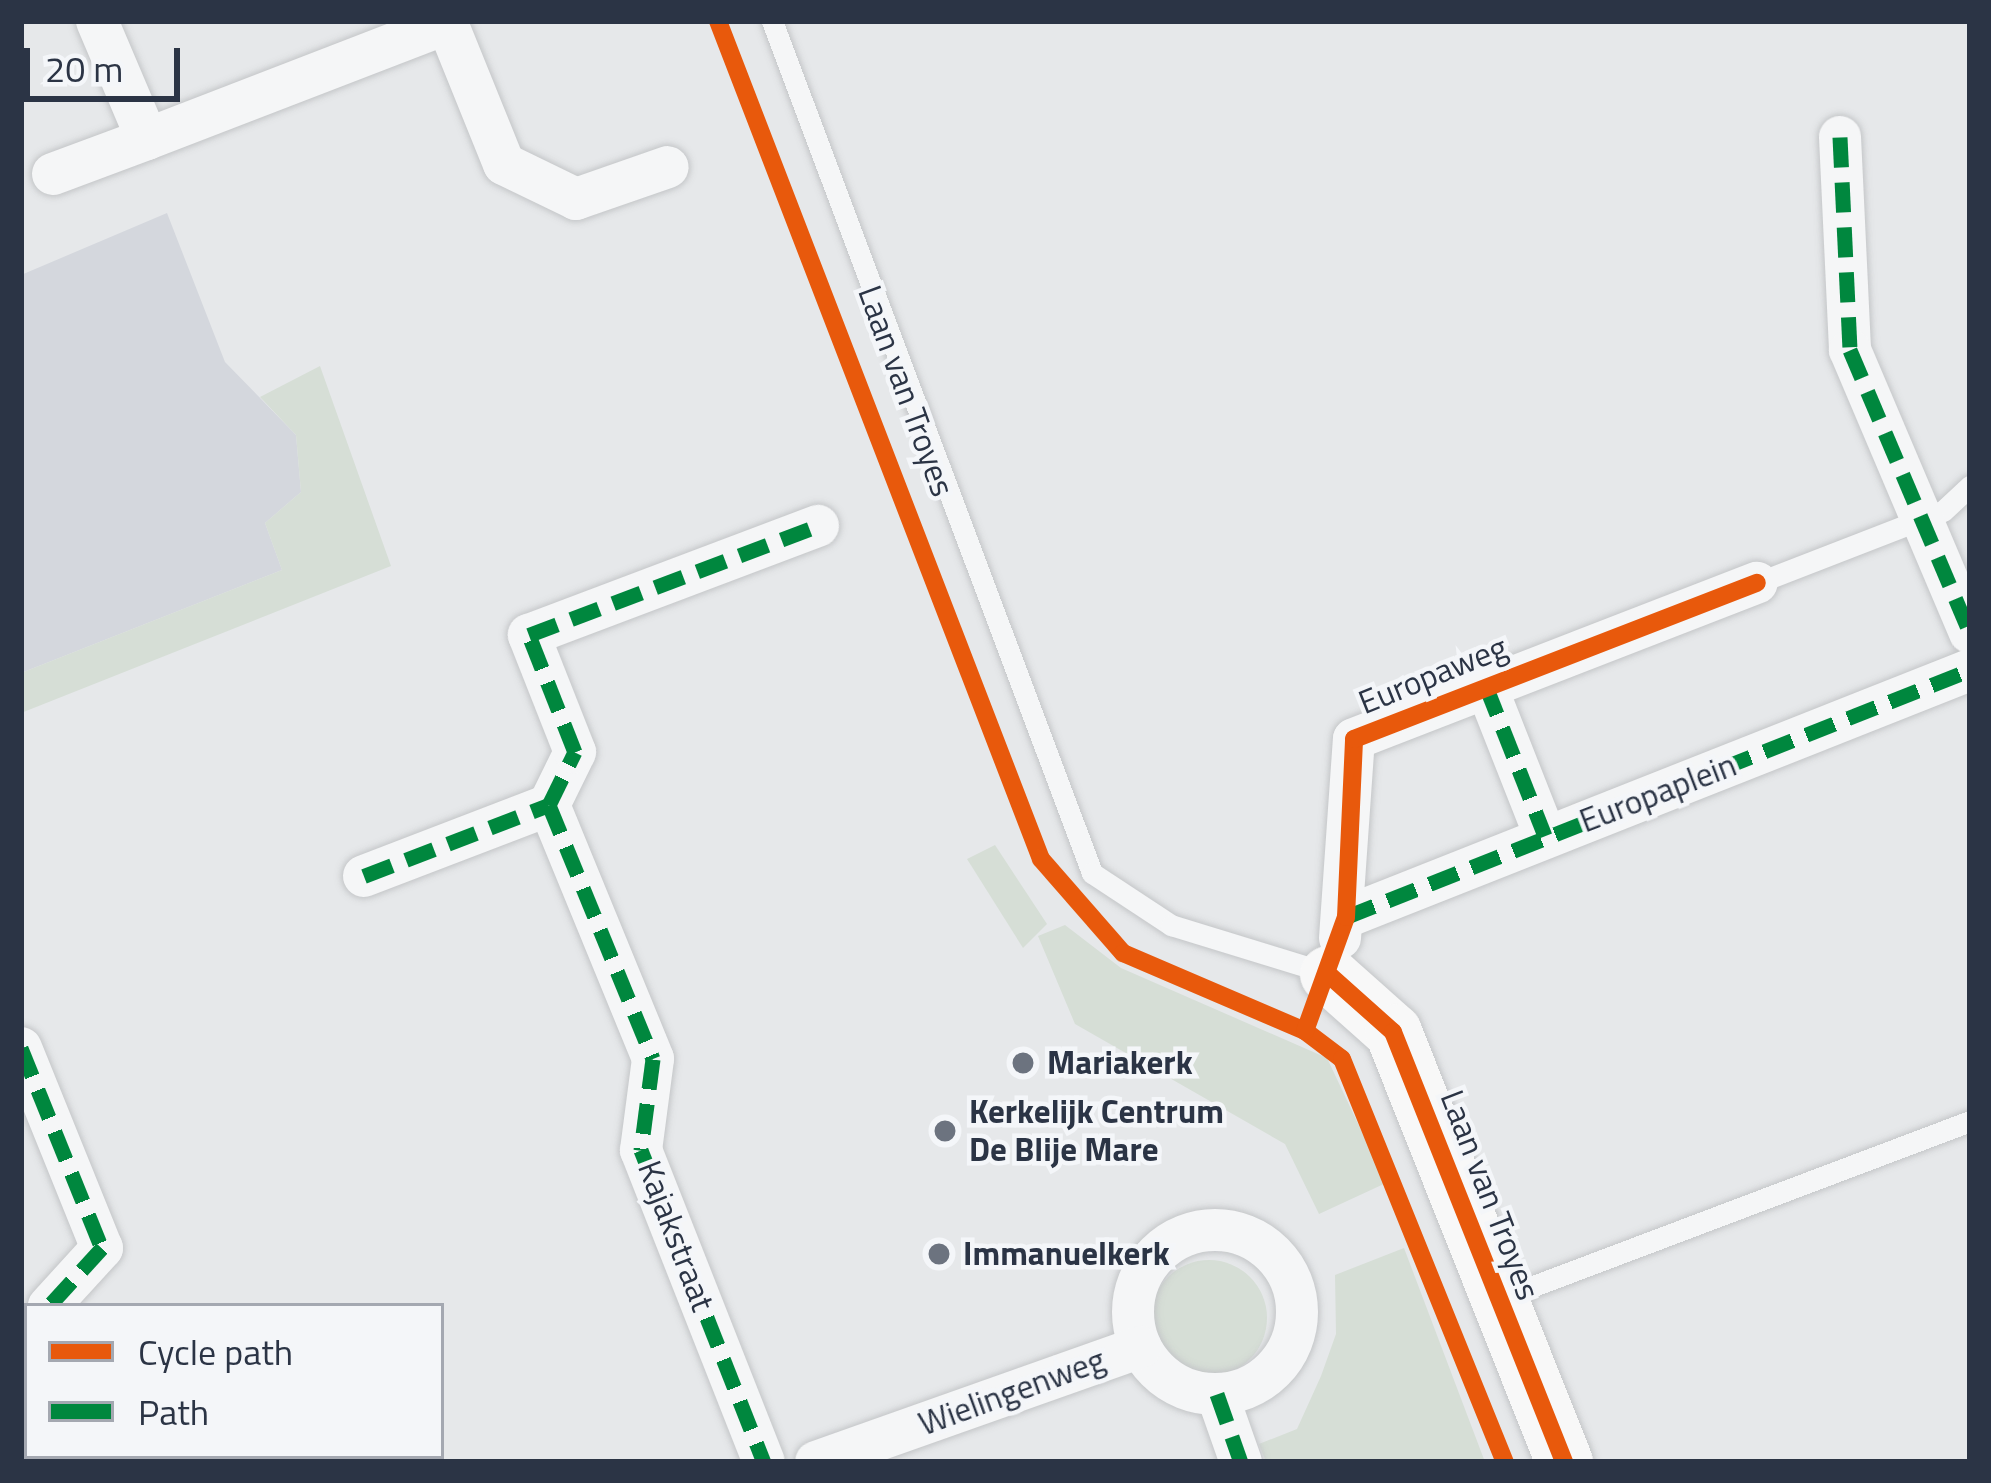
<!DOCTYPE html>
<html>
<head>
<meta charset="utf-8">
<style>
  body { margin:0 }
  #map { position:relative; width:1991px; height:1483px; overflow:hidden; background:#e6e8ea; font-family:"Titillium Web",sans-serif }
  div>[style] { position:absolute }
  .built>* { inset:0; background:#d4d7dd }
  .green>* { inset:0; background:#d6ded6 }
  .round { border-radius:50% }
  .roads { filter:drop-shadow(0 0 3px #c4c6c8) drop-shadow(0 0 3px #c4c6c8) }
  .lane>* { height:21px; margin:-10.5px; padding:0 10.5px; transform-origin:10.5px; border-radius:10.5px; background:#f5f6f7 }
  .street>* { height:42px; margin:-21px; padding:0 21px; transform-origin:21px; border-radius:21px; background:#f5f6f7 }
  .street>.ring { margin:-21px; padding:0; box-sizing:content-box; background:none; border:42px solid #f5f6f7; border-radius:50% }
  .secondary>* { height:57px; margin:-28.5px; padding:0 28.5px; transform-origin:28.5px; border-radius:28.5px; background:#f8f8f8 }
  .quiet>* { height:15px; margin-top:-7.5px; transform-origin:0; background:repeating-linear-gradient(90deg,#00873e 0 30px,transparent 0 45px) }
  .cycleway>* { height:18px; margin:-9px; padding:0 9px; transform-origin:9px; border-radius:9px; background:#e8590c }
  .dots>* { width:33px; height:33px; translate:-50% -50%; box-sizing:border-box; border:6px solid #f4f6f9; border-radius:50% }
  span { translate:-50% -50%; white-space:nowrap; text-align:center; line-height:1.15; -webkit-text-stroke:9px #f4f6f9; paint-order:stroke }
  .street-label { font-size:33px; color:#2b3445 }
  .poi-label { font-size:33px; color:#2b3445; font-weight:700 }
  .left { translate:0 -50%; text-align:left }
  .frame { position:absolute; inset:0; border:24px solid #2b3445; pointer-events:none }
  .legend { position:absolute; left:24px; top:1303px; width:420px; height:156px; box-sizing:border-box; background:#f4f6f9; border:3px solid #a4a8b1; margin:0; padding:15px 21px; list-style:none; font-size:36px; color:#2b3445 }
  .legend li { display:flex; align-items:center; gap:24px; height:60px }
  .legend b { width:60px; border:3px solid #a4a8b1 }
  .scale { position:absolute; left:24px; top:48px; width:156px; height:54px; box-sizing:border-box; border:6px solid #2b3445; border-top:0; padding-left:15px; font-size:36px; line-height:42px; white-space:nowrap; color:#2b3445; -webkit-text-stroke:9px #f4f6f9; paint-order:stroke }
</style>
</head>
<body>
<div id="map">
  <div class="built">
    <i style="clip-path:polygon(167px 213px,225px 362px,296px 435px,301px 492px,265px 523px,282px 570px,21px 673px,21px 275px)"></i>
  </div>
  <div class="green">
    <i style="clip-path:polygon(320px 366px,391px 566px,21px 713px,21px 673px,282px 570px,265px 523px,301px 492px,296px 435px,260px 397px)"></i>
    <i style="clip-path:polygon(995px 845px,1047px 924px,1023px 948px,967px 859px)"></i>
    <i style="clip-path:polygon(1065px 925px,1121px 968px,1327px 1058px,1386px 1183px,1319px 1214px,1285px 1144px,1075px 1024px,1038px 936px)"></i>
    <i style="clip-path:polygon(1404px 1248px,1485px 1462px,1266px 1462px,1259px 1444px,1297px 1429px,1321px 1376px,1336px 1334px,1335px 1275px)"></i>
    <i class="round" style="left:1151px;top:1260px;width:116px;height:116px"></i>
  </div>
  <div class="roads">
    <div class="lane">
      <i style="left:772px;top:21px;width:910px;rotate:69.41deg"></i>
      <i style="left:1092px;top:873px;width:95px;rotate:33.4deg"></i>
      <i style="left:1171px;top:925px;width:163px;rotate:17.1deg"></i>
      <i style="left:1757px;top:583px;width:199px;rotate:-21.2deg"></i>
      <i style="left:1943px;top:511px;width:37px;rotate:-43deg"></i>
      <i style="left:1499px;top:1299px;width:504px;rotate:-20.7deg"></i>
    </div>
    <div class="street">
      <i style="left:97px;top:21px;width:128px;rotate:67deg"></i>
      <i style="left:147px;top:139px;width:322px;rotate:-21.1deg"></i>
      <i style="left:447px;top:23px;width:152px;rotate:68deg"></i>
      <i style="left:504px;top:164px;width:80px;rotate:25.9deg"></i>
      <i style="left:576px;top:199px;width:97px;rotate:-19.2deg"></i>
      <i style="left:1840px;top:137px;width:213px;rotate:87.3deg"></i>
      <i style="left:1850px;top:350px;width:307px;rotate:67deg"></i>
      <i style="left:53px;top:174px;width:100px;rotate:-20.4deg"></i>
      <i style="left:1486px;top:686px;width:161px;rotate:68.5deg"></i>
      <i style="left:549px;top:805px;width:274px;rotate:67.7deg"></i>
      <i style="left:653px;top:1059px;width:92px;rotate:97.5deg"></i>
      <i style="left:641px;top:1150px;width:335px;rotate:68.5deg"></i>
      <i style="left:364px;top:876px;width:198px;rotate:-21deg"></i>
      <i style="left:549px;top:805px;width:59px;rotate:-63.9deg"></i>
      <i style="left:575px;top:752px;width:126px;rotate:-111.5deg"></i>
      <i style="left:529px;top:635px;width:309px;rotate:-20.7deg"></i>
      <i style="left:1346px;top:917px;width:671px;rotate:-21.6deg"></i>
      <i style="left:1340px;top:938px;width:199px;rotate:-86deg"></i>
      <i style="left:1354px;top:739px;width:432px;rotate:-21.2deg"></i>
      <i style="left:21px;top:1048px;width:216px;rotate:68deg"></i>
      <i style="left:102px;top:1248px;width:79px;rotate:132.4deg"></i>
      <i class="ring" style="left:1133px;top:1230px;width:122px;height:122px"></i>
      <i style="left:1217px;top:1394px;width:72px;rotate:70.6deg"></i>
      <i style="left:108px;top:1456px;width:6px;rotate:72deg"></i>
      <i style="left:816px;top:1462px;width:344px;rotate:-19.5deg"></i>
    </div>
    <div class="secondary">
      <i style="left:1328px;top:974px;width:87px;rotate:41.7deg"></i>
      <i style="left:1393px;top:1032px;width:463px;rotate:68.3deg"></i>
    </div>
  </div>
  <div class="quiet">
    <i style="left:1840px;top:137px;width:213px;rotate:87.3deg"></i>
    <i style="left:1850px;top:350px;width:307px;rotate:67deg"></i>
    <i style="left:1486px;top:686px;width:161px;rotate:68.5deg"></i>
    <i style="left:549px;top:805px;width:274px;rotate:67.7deg"></i>
    <i style="left:653px;top:1059px;width:92px;rotate:97.5deg"></i>
    <i style="left:641px;top:1150px;width:335px;rotate:68.5deg"></i>
    <i style="left:364px;top:876px;width:198px;rotate:-21deg"></i>
    <i style="left:549px;top:805px;width:59px;rotate:-63.9deg"></i>
    <i style="left:575px;top:752px;width:126px;rotate:-111.5deg"></i>
    <i style="left:529px;top:635px;width:309px;rotate:-20.7deg"></i>
    <i style="left:1346px;top:917px;width:671px;rotate:-21.6deg"></i>
    <i style="left:21px;top:1048px;width:216px;rotate:68deg"></i>
    <i style="left:102px;top:1248px;width:79px;rotate:132.4deg"></i>
    <i style="left:1217px;top:1394px;width:72px;rotate:70.6deg"></i>
    <i style="left:108px;top:1456px;width:6px;rotate:72deg"></i>
  </div>
  <div class="cycleway">
    <i style="left:718px;top:21px;width:898px;rotate:68.92deg"></i>
    <i style="left:1041px;top:859px;width:125px;rotate:48.9deg"></i>
    <i style="left:1123px;top:953px;width:198px;rotate:23.2deg"></i>
    <i style="left:1305px;top:1031px;width:46px;rotate:37.1deg"></i>
    <i style="left:1342px;top:1059px;width:435px;rotate:68deg"></i>
    <i style="left:1328px;top:974px;width:87px;rotate:41.7deg"></i>
    <i style="left:1393px;top:1032px;width:463px;rotate:68.3deg"></i>
    <i style="left:1305px;top:1031px;width:121px;rotate:-70.2deg"></i>
    <i style="left:1346px;top:917px;width:178px;rotate:-87.4deg"></i>
    <i style="left:1354px;top:739px;width:432px;rotate:-21.2deg"></i>
  </div>
  <div class="dots">
    <i style="left:1023px;top:1063px;background:#6c737f"></i>
    <i style="left:945px;top:1131px;background:#6c737f"></i>
    <i style="left:939px;top:1254px;background:#6c737f"></i>
  </div>
  <div class="street-label">
    <span style="left:906px;top:391px;rotate:70deg">Laan van Troyes</span>
    <span style="left:1433px;top:675px;rotate:-22deg">Europaweg</span>
    <span style="left:1658px;top:793px;rotate:-21deg">Europaplein</span>
    <span style="left:1490px;top:1195px;rotate:69deg">Laan van Troyes</span>
    <span style="left:676px;top:1236px;rotate:69deg">Kajakstraat</span>
    <span style="left:1012px;top:1392px;rotate:-20deg">Wielingenweg</span>
  </div>
  <div class="poi-label">
    <span class="left" style="left:1047px;top:1063px">Mariakerk</span>
    <span class="left" style="left:969px;top:1131px">Kerkelijk Centrum<br>De Blije Mare</span>
    <span class="left" style="left:963px;top:1254px">Immanuelkerk</span>
  </div>
  <div class="frame"></div>
  <ul class="legend">
  <li><b style="height:15px;background:#e8590c"></b>Cycle path</li>
  <li><b style="height:15px;background:#00873e"></b>Path</li>
  </ul>
  <div class="scale">20 m</div>
</div>
</body>
</html>
